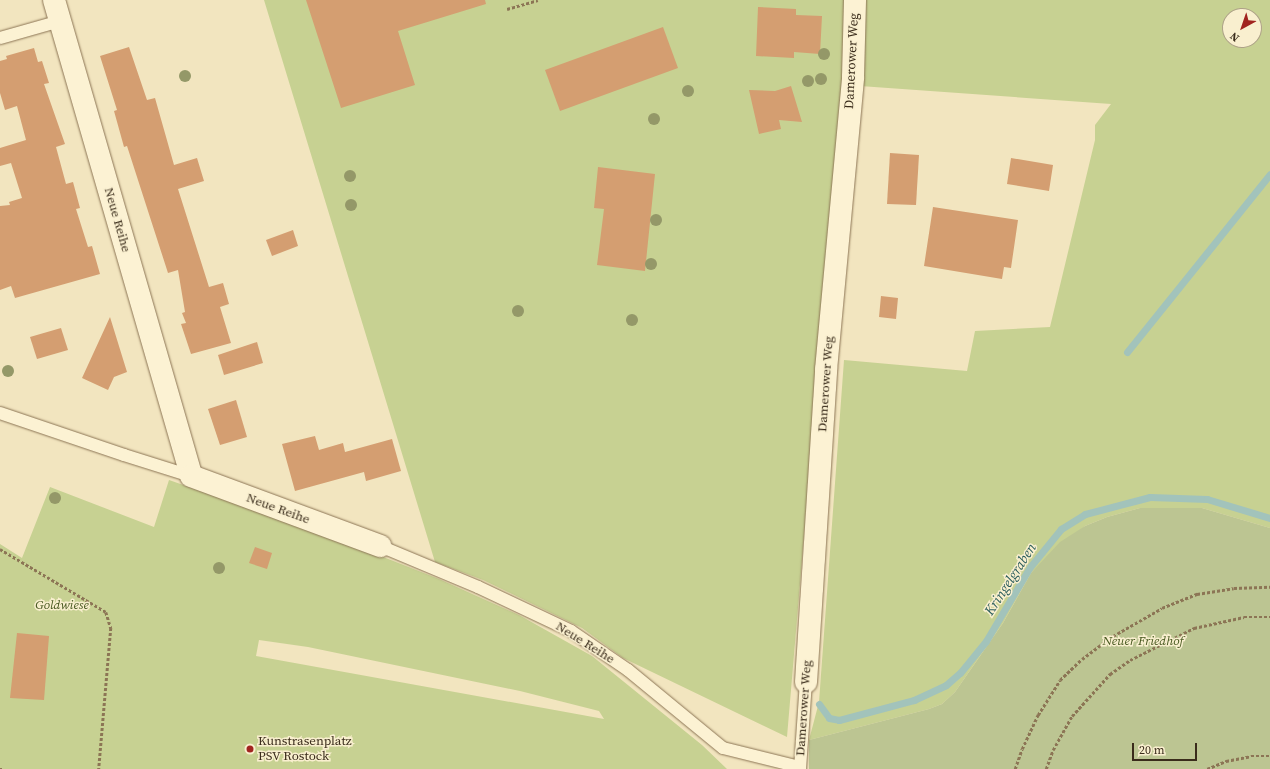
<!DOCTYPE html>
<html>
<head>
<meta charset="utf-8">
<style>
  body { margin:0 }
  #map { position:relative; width:1270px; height:769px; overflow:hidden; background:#f2e5bf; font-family:"Source Serif 4",serif }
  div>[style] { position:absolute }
  .green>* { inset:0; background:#c7d192 }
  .cemetery>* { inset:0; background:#bcc592 }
  .stream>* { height:7px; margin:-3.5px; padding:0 3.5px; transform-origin:3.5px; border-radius:3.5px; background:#a2c3bb }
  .building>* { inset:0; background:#d49e71 }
  .path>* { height:2.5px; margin-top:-1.25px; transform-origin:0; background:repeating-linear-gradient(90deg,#8c7555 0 3px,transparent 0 5px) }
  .roads { filter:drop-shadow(0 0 1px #8c7555) drop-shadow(0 0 1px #8c7555) }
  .lane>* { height:12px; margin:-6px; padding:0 6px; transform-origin:6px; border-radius:6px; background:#fcf2d3 }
  .street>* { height:22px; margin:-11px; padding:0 11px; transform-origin:11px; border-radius:11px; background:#fcf2d3 }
  .trees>* { width:12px; height:12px; margin:-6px; border-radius:50%; background:#949868 }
  .dots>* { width:11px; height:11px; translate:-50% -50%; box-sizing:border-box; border:2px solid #f9efcf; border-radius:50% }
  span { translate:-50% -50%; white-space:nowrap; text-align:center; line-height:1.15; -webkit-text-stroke:3px #f9efcf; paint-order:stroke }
  .street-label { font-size:13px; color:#3a2c1b }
  .park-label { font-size:13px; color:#485920; font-style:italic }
  .poi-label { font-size:13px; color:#3a2c1b }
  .left { translate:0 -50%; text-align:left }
  .water-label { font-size:14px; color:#295c5b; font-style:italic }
  .north { position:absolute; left:1222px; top:8px; width:40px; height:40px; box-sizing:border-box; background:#f9efcf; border:1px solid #ada187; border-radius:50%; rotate:220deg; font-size:11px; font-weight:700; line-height:16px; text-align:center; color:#3a2c1b }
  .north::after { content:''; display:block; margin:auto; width:14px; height:18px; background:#a1241f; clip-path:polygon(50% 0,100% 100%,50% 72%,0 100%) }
  .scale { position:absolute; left:1132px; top:743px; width:65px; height:18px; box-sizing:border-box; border:2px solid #3a2c1b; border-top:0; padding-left:5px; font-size:12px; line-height:14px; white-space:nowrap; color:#3a2c1b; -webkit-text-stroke:3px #f9efcf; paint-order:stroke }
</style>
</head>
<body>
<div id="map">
  <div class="green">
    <i style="clip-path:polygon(264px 0,845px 0,843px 77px,787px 737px,623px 658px,582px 628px,483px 580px,435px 562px)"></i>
    <i style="clip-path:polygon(evenodd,863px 0,1270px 0,1270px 528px,1202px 508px,1140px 508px,1107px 517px,1085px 526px,1031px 573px,1003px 623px,955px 692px,942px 704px,929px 709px,809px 740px,819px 702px,844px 360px,967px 371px,975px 331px,1050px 327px,1095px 140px,1095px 125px,1111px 104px,860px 86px,863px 0,1230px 16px,1254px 16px,1254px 40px,1230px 40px,1230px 16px)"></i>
    <i style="clip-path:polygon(evenodd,169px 480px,335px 538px,439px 579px,519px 615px,592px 656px,702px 745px,727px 769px,0 769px,0 544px,22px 558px,50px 487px,154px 527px,169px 480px,259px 640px,308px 647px,520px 691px,599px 711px,604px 719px,256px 656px,259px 640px)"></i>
  </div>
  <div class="cemetery">
    <i style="clip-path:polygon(1140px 508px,1202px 508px,1270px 528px,1270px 769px,809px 769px,809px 740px,929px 709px,942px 704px,955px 692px,1003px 623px,1031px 573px,1060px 542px,1085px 526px,1107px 517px)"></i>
  </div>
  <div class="stream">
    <i style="left:1127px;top:352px;width:228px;rotate:-51.2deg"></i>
    <i style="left:819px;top:704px;width:17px;rotate:54deg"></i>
    <i style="left:829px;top:718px;width:10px;rotate:11deg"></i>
    <i style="left:839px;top:720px;width:78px;rotate:-14.9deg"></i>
    <i style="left:914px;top:700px;width:35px;rotate:-25deg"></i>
    <i style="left:946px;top:685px;width:18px;rotate:-41deg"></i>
    <i style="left:960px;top:673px;width:41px;rotate:-50.9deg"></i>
    <i style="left:986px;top:641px;width:86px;rotate:-59.3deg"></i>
    <i style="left:1030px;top:567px;width:49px;rotate:-50.8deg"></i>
    <i style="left:1061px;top:529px;width:28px;rotate:-32deg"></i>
    <i style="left:1085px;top:514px;width:67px;rotate:-14.7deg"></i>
    <i style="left:1150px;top:497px;width:57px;rotate:2deg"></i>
    <i style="left:1207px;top:499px;width:66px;rotate:16.8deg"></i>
  </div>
  <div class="building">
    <i style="clip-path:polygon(306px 0,485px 0,486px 4px,398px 31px,415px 85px,341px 108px)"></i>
    <i style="clip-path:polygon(758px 7px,796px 9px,796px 15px,822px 16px,820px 54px,794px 52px,794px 58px,756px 56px)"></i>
    <i style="clip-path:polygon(663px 27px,678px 68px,560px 111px,545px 70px)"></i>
    <i style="clip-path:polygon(129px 47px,147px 100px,155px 98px,174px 165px,197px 158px,204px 181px,178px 189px,209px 287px,223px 283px,229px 304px,220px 307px,231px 343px,191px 354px,181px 324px,186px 323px,182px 313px,185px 312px,178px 270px,168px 273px,127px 146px,124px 147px,114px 111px,117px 110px,100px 56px)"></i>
    <i style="clip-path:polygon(34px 48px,38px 62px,42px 61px,49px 83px,44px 84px,65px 144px,56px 147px,66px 184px,73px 182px,80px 208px,76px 209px,88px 247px,92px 246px,100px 274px,15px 298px,11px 286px,0 290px,0 206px,10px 205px,9px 202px,22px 198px,11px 163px,0 166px,0 148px,26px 140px,17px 106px,5px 110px,0 93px,0 61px,7px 59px,6px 56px)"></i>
    <i style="clip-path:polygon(791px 86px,802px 122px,779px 120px,781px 129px,759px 134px,749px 90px,775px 91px)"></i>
    <i style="clip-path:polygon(890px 153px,919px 155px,916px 205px,887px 204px)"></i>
    <i style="clip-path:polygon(1011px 158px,1053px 165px,1049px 191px,1007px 184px)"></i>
    <i style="clip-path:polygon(598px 167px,655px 174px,645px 271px,597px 265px,604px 209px,594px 208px)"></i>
    <i style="clip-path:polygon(933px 207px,1018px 220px,1011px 268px,1004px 267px,1002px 279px,924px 266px)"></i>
    <i style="clip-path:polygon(293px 230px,298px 246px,272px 256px,266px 240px)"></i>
    <i style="clip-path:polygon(881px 296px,898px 298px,896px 319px,879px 317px)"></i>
    <i style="clip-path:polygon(110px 317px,127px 372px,114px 377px,108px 390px,82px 378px)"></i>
    <i style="clip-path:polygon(61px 328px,68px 350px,37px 359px,30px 337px)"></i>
    <i style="clip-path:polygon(257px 342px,263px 363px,224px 375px,218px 355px)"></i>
    <i style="clip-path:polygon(236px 400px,247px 437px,220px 445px,208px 409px)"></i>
    <i style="clip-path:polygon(315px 436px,319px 450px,343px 443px,345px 452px,392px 439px,401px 471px,366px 481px,364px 472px,295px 491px,282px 444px)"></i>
    <i style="clip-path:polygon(255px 547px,272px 553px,267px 569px,249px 563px)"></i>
    <i style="clip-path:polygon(17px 633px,49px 636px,44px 700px,10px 698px)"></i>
  </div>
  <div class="path">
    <i style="left:507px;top:9px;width:32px;rotate:-16deg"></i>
    <i style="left:0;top:549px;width:123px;rotate:30.7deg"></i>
    <i style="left:106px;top:612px;width:17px;rotate:73deg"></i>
    <i style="left:111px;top:628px;width:142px;rotate:94.9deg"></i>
    <i style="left:0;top:769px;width:2px"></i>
    <i style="left:1015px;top:769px;width:21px;rotate:-71deg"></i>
    <i style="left:1022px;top:749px;width:38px;rotate:-65deg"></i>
    <i style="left:1038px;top:715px;width:41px;rotate:-57.8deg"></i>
    <i style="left:1060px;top:680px;width:30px;rotate:-44deg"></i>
    <i style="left:1082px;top:659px;width:39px;rotate:-37deg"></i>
    <i style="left:1113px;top:636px;width:56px;rotate:-29.7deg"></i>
    <i style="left:1162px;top:608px;width:38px;rotate:-22deg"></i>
    <i style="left:1197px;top:594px;width:37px;rotate:-9deg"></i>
    <i style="left:1234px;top:588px;width:36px;rotate:-2deg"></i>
    <i style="left:1046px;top:769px;width:20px;rotate:-70deg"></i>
    <i style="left:1053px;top:750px;width:39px;rotate:-61deg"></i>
    <i style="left:1072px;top:716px;width:57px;rotate:-47.9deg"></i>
    <i style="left:1110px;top:674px;width:24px;rotate:-35deg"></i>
    <i style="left:1130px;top:660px;width:72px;rotate:-26.6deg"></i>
    <i style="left:1194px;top:628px;width:51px;rotate:-12.4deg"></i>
    <i style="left:1244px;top:617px;width:26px"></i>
    <i style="left:1207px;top:769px;width:21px;rotate:-23deg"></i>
    <i style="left:1226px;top:761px;width:25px;rotate:-11deg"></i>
    <i style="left:1251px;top:756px;width:19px"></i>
  </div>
  <div class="roads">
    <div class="lane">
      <i style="left:0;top:38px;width:62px;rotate:-15.8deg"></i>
      <i style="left:0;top:413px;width:131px;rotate:18.7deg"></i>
      <i style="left:124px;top:455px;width:70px;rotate:17.4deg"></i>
      <i style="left:380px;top:546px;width:106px;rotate:22.7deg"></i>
      <i style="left:478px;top:587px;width:103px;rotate:25.3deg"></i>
      <i style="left:571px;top:631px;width:69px;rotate:34.4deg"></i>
      <i style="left:628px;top:670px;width:123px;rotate:39.4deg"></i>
      <i style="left:723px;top:748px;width:79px;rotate:13.9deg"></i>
      <i style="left:800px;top:769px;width:87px;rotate:-86.1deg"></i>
    </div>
    <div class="street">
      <i style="left:54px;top:0;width:495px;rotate:73.9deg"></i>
      <i style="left:191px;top:476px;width:202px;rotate:20.3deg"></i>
      <i style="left:806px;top:682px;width:313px;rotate:-86.3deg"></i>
      <i style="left:826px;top:370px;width:294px;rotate:-84.7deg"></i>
      <i style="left:853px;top:77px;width:77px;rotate:-88.5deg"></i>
    </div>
  </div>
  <div class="trees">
    <i style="left:824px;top:54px"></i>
    <i style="left:185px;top:76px"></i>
    <i style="left:821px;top:79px"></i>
    <i style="left:808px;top:81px"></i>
    <i style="left:688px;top:91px"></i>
    <i style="left:654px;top:119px"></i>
    <i style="left:350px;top:176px"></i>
    <i style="left:351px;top:205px"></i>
    <i style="left:656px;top:220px"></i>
    <i style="left:651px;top:264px"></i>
    <i style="left:518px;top:311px"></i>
    <i style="left:632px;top:320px"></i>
    <i style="left:8px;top:371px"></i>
    <i style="left:55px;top:498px"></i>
    <i style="left:219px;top:568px"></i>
  </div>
  <div class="dots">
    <i style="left:250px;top:749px;background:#a1241f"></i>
  </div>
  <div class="street-label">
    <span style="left:852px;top:61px;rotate:-87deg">Damerower Weg</span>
    <span style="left:117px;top:220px;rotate:74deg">Neue Reihe</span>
    <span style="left:826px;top:384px;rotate:-86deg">Damerower Weg</span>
    <span style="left:278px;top:509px;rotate:20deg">Neue Reihe</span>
    <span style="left:585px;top:643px;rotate:32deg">Neue Reihe</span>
    <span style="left:804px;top:708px;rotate:-86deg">Damerower Weg</span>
  </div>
  <div class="park-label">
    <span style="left:62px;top:605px">Goldwiese</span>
    <span style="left:1143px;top:641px">Neuer Friedhof</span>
  </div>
  <div class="poi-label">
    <span class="left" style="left:258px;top:749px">Kunstrasenplatz<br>PSV Rostock</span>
  </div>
  <div class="water-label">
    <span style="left:1010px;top:579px;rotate:-57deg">Kringelgraben</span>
  </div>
  <div class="north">N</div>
  <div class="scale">20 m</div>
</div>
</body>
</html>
